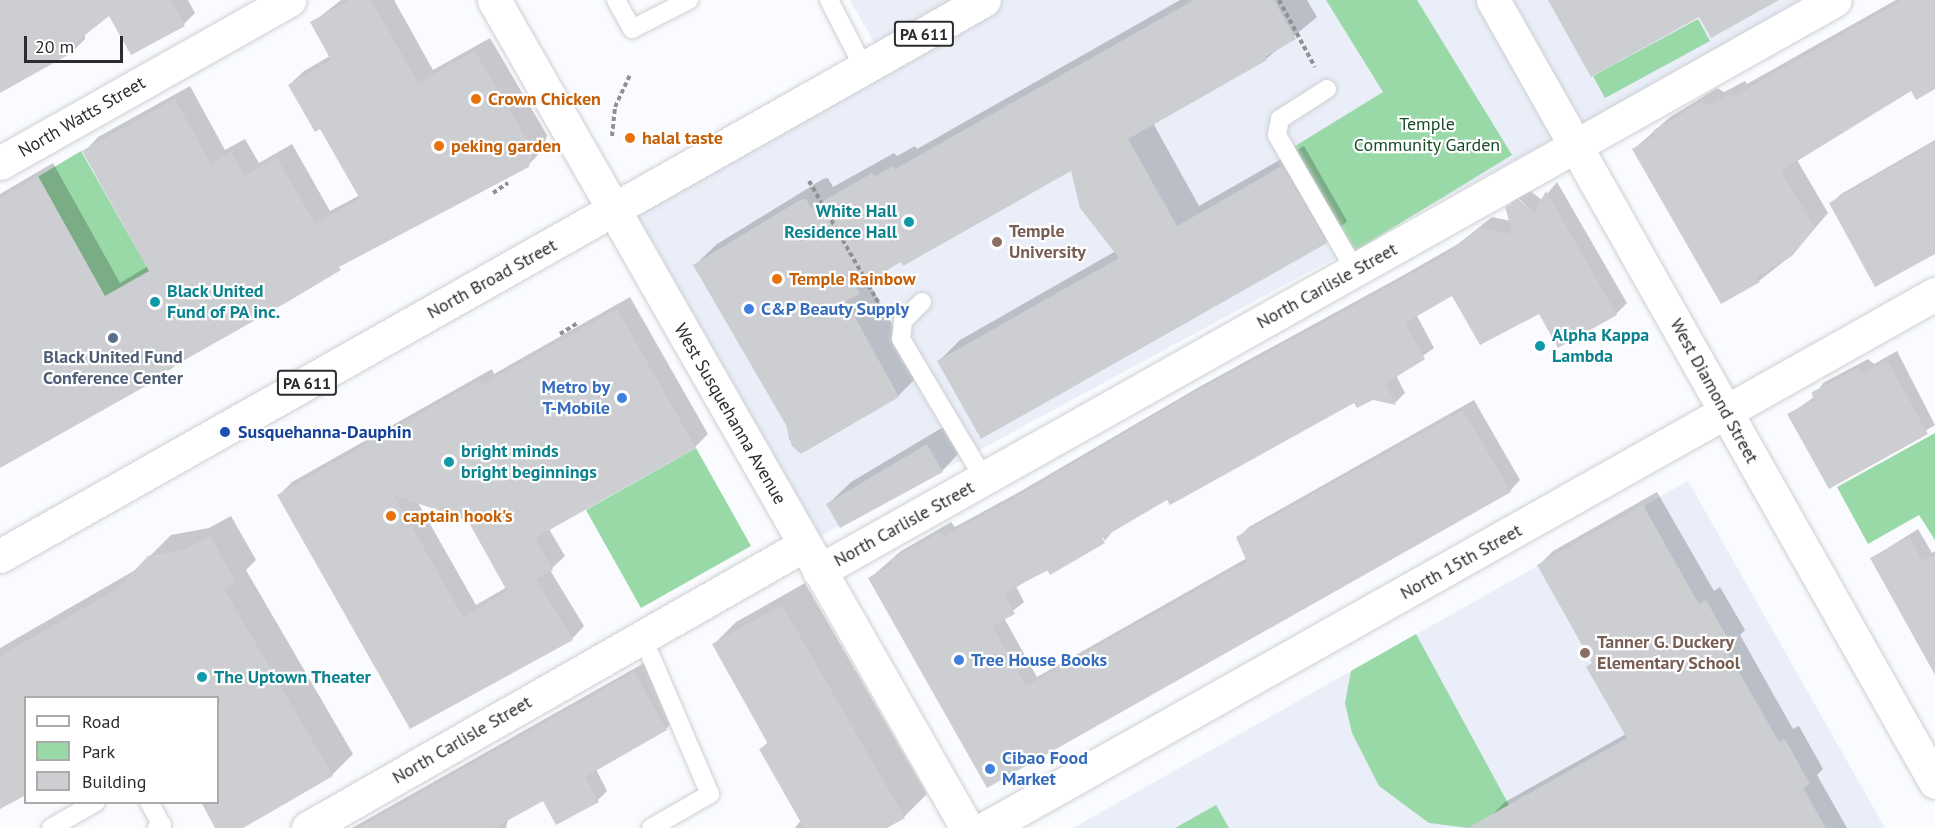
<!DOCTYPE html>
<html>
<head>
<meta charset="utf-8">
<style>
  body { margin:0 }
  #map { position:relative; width:1935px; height:828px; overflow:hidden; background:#f9fbfe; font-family:"PT Sans",sans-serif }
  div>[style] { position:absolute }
  .built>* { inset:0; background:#e9eef8 }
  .green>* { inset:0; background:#99d9a7 }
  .shadow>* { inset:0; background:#0003 }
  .building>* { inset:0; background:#cdced2 }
  .path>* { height:4px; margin-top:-2px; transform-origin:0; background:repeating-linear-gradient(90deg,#8f9193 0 4.5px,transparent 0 7.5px) }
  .roads { filter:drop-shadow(0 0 2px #ced0d3) drop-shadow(0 0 2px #ced0d3) }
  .lane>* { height:18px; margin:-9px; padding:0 9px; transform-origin:9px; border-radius:9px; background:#fff }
  .street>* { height:33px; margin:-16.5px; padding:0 16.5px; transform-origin:16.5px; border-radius:16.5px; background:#fff }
  .secondary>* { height:33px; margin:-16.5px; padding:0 16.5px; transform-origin:16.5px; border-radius:16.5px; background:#fff }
  .primary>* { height:33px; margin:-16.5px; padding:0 16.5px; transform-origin:16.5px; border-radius:16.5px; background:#fff }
  .dots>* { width:16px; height:16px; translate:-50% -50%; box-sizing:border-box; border:3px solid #fff; border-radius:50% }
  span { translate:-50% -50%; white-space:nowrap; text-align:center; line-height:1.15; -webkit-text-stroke:4.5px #fff; paint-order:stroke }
  .shield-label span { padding:2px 4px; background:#fff; border:2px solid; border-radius:4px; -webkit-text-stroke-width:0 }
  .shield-label { font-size:16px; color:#2b2c2d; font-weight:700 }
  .food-label { font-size:18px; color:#c56008; font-weight:700 }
  .left { translate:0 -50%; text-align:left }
  .street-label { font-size:18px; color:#2b2c2d }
  .park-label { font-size:18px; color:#164c27 }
  .culture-label { font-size:18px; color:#0d838f; font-weight:700 }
  .right { translate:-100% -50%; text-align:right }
  .education-label { font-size:18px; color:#785e54; font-weight:700 }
  .shop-label { font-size:18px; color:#366cbe; font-weight:700 }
  .service-label { font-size:18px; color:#4e5e75; font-weight:700 }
  .transit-label { font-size:18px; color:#164399; font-weight:700 }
  .legend { position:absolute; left:24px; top:696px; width:195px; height:108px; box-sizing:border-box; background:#fff; border:2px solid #aaabab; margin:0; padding:8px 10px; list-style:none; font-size:18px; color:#2b2c2d }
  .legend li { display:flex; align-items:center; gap:12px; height:30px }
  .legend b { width:30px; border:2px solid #aaabab }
  .scale { position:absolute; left:24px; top:36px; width:99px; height:27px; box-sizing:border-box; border:3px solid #2b2c2d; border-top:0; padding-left:8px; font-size:18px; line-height:21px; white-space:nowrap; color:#2b2c2d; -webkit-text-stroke:4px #fff; paint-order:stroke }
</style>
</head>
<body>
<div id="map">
  <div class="built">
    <i style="clip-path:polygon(850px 0,1811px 0,804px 545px,613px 211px,883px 58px)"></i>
    <i style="clip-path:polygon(1688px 481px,1885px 828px,1073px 828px)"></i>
  </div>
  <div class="green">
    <i style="clip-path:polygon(1326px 0,1417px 0,1512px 155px,1355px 251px,1292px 148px,1383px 92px)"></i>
    <i style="clip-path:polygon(1698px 19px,1710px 41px,1605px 98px,1593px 76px)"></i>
    <i style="clip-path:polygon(81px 151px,151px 274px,152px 329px,174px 367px,152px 380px,34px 179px)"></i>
    <i style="clip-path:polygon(1935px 433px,1935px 540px,1919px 515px,1868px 544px,1837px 487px)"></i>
    <i style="clip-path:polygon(696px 448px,751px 546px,641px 608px,586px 510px)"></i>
    <i style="clip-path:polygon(1416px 634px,1509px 805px,1469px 828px,1429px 823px,1379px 786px,1352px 733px,1345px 703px,1351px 671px)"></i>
    <i style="clip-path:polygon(1216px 805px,1229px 828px,1175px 828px)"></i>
  </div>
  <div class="shadow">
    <i style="clip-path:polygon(0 0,188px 0,195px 13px,184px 24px,132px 53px,109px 13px,85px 33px,85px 39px,74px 50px,0 92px)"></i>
    <i style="clip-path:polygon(341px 0,394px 0,433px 70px,490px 38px,547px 135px,543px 150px,528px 165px,348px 261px,161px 371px,152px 381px,0 467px,0 194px,53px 163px,120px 283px,148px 266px,84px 152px,98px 137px,190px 86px,225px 150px,245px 139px,259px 163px,292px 144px,330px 211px,360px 195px,321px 127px,289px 85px,304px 71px,330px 56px,312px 23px)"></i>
    <i style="clip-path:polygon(1180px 0,1307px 0,1317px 17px,1266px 59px,1153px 123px,1199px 206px,1304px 146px,1347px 221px,1326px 242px,939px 361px,960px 340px,1116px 251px,1072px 169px,902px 260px,869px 283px,920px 374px,898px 396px,801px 452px,789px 439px,787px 424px,695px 265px,717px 244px,823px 179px,828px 178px,833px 187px,894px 153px,897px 156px,915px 146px,917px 149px)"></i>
    <i style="clip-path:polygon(1896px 0,1935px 0,1935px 88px,1912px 89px,1797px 160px,1828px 213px,1792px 255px,1759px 281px,1634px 149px,1670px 117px,1717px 88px,1724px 92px,1745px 81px,1747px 84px)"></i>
    <i style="clip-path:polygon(1935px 140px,1935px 252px,1831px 204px,1841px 194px)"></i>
    <i style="clip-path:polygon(1557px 182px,1627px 303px,1616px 314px,1539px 311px,1453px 294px,1416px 314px,1434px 348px,1396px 375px,1405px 393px,1395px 403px,1373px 398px,1355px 401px,1167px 498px,1114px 529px,1105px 541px,1100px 531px,1104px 542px,1016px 586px,1024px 602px,1004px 618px,1037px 677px,1247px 558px,1238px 538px,1249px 527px,1474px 400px,1520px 480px,1510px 491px,987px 786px,870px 578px,901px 551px,951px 522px,955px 527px,1021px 491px,1199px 387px,1402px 276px,1458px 244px,1492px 217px,1511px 221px,1507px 207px,1517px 198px,1539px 218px,1517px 197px,1529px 190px,1542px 200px)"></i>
    <i style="clip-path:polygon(evenodd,630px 297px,708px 434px,695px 447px,549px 529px,565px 556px,550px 570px,584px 626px,572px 639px,411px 727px,279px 495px,292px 482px,492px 369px,494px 374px,630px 297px,417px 501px,469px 520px,507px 587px,476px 605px,417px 501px)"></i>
    <i style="clip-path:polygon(1897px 351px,1935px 425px,1829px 487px,1789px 415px,1814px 397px,1823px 383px,1868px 359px,1874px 364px)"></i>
    <i style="clip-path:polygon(950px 423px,964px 448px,942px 471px,828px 504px,851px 482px)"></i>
    <i style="clip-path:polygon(1657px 492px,1714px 591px,1720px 587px,1745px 630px,1740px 635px,1793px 729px,1799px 726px,1823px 769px,1817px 775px,1847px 828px,1498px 828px,1491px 816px,1505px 802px,1626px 734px,1588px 667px,1593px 662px,1539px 565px,1553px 551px)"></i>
    <i style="clip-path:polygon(231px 516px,256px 560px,246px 570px,353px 754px,332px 775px,240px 828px,217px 828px,218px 698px,26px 698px,0 807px,0 648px,137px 569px,171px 535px,209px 528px)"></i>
    <i style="clip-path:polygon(1918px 529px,1932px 553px,1935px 551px,1935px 671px,1872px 558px)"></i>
    <i style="clip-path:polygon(805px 583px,927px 794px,905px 816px,884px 828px,795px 828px,801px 820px,761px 749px,768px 742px,713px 645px,736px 622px)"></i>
    <i style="clip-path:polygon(644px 663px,676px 719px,666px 729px,596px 769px,607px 791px,598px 800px,543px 799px,508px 819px,506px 828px,352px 828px)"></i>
  </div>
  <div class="building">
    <i style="clip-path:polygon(0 0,171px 0,185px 26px,131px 55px,109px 16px,75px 43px,75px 51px,0 93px)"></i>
    <i style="clip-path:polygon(350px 0,371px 0,418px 83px,475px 51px,533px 150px,529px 167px,339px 267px,341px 270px,289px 301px,151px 379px,153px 382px,0 468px,0 198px,38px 176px,105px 296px,149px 271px,82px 151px,175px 99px,211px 164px,231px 152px,244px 176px,277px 158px,315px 224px,360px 199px,320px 129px,315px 132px,288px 85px,331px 60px,310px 22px)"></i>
    <i style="clip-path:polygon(1194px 0,1274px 0,1296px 39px,1265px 57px,1267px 60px,1128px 139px,1177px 226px,1282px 166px,1327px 243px,981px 439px,937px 361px,1119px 258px,1080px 208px,1071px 171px,903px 266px,901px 262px,856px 287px,860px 294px,846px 301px,899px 397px,801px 454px,792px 446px,786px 425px,693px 265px,800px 200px,806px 199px,811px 208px,872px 173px,875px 176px,894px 166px,895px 169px)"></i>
    <i style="clip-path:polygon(1548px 0,1779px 0,1711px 38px,1699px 17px,1591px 77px)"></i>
    <i style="clip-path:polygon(1902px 0,1935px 0,1935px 89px,1916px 100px,1911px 91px,1781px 171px,1815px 228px,1792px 256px,1756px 277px,1760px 282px,1721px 304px,1632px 149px,1655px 135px,1654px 130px,1703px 101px,1709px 105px,1731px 94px,1733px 97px)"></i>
    <i style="clip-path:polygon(1935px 142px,1935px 254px,1875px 287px,1829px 203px)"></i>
    <i style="clip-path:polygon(1546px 191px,1617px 315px,1558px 348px,1539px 314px,1480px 345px,1452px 296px,1405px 323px,1425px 359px,1385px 384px,1396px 405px,1373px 400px,1357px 408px,1354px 403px,1170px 505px,1167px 500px,1102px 538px,1105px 543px,1050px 575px,1047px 570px,1004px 594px,1015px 614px,992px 626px,1026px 686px,1247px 562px,1236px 537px,1463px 410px,1511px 492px,987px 788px,868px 578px,891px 565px,889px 561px,940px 532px,944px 536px,1009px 501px,1186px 397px,1390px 286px,1446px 254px,1480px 227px,1513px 234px,1505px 207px,1518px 200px,1534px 212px)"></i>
    <i style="clip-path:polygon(evenodd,617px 309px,696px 448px,535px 538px,553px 570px,536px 579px,573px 640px,410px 729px,277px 495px,479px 380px,481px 385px,617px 309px,394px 495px,468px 521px,507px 591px,463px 617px,394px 495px)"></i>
    <i style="clip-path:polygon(1887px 360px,1928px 434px,1829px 489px,1787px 414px,1813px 400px,1812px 392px,1858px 368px,1864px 373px)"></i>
    <i style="clip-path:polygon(927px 444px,943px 472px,840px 528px,826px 504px)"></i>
    <i style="clip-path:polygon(1643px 505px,1699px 604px,1706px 600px,1732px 646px,1726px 649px,1779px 742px,1785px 739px,1810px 784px,1803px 788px,1826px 828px,1468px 828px,1627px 738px,1586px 667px,1592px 663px,1537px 565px)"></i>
    <i style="clip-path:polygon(210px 536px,236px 582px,224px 589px,333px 776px,243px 828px,215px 828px,201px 802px,218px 802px,218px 698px,26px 698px,26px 795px,0 809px,0 656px,117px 589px,148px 556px,186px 549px)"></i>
    <i style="clip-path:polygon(1909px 537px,1922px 561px,1935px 554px,1935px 675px,1870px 558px)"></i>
    <i style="clip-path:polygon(782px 605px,905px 818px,887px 828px,804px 828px,759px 749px,768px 744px,712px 644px)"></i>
    <i style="clip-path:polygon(634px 672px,667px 730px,585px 777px,599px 802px,556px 825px,543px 801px,494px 828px,358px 828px)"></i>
  </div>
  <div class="path">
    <i style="left:1279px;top:0;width:76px;rotate:61.8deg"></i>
    <i style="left:612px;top:136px;width:29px;rotate:-84deg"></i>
    <i style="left:615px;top:107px;width:35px;rotate:-65deg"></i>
    <i style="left:809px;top:181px;width:145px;rotate:60.3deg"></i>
    <i style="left:493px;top:193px;width:18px;rotate:-34deg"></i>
    <i style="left:560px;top:334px;width:22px;rotate:-32deg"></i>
  </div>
  <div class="roads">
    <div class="lane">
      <i style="left:616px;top:0;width:33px;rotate:61deg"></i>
      <i style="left:632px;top:29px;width:64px;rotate:-27deg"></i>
      <i style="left:829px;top:0;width:76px;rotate:62.8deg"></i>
      <i style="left:1327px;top:89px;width:56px;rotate:147.4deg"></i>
      <i style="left:1280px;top:119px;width:16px;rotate:101deg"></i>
      <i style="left:1277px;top:135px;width:156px;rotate:60deg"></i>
      <i style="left:922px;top:302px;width:27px;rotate:135deg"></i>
      <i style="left:903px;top:321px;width:18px;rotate:96deg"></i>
      <i style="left:901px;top:339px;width:163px;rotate:59.3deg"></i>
      <i style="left:643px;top:638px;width:170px;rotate:66.8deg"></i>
      <i style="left:710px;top:794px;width:68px;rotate:150deg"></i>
      <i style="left:149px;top:802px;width:26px;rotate:61deg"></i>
      <i style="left:162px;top:825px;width:6px;rotate:149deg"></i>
      <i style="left:51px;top:828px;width:52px;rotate:-30deg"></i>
    </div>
    <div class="street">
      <i style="left:494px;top:0;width:954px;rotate:60.26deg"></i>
      <i style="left:0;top:163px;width:332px;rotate:-29.4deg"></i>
      <i style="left:819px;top:571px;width:1165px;rotate:-29.34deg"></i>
      <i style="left:308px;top:828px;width:571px;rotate:-29.71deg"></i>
      <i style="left:986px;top:828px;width:1089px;rotate:-29.37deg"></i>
    </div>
    <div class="secondary">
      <i style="left:1493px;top:0;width:898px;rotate:60.52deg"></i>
    </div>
    <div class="primary">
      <i style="left:0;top:556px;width:1130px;rotate:-29.47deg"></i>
    </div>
  </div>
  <div class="dots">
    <i style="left:476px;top:99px;background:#e8710a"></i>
    <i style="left:630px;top:138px;background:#e8710a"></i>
    <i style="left:439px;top:146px;background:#e8710a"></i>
    <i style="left:909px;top:222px;background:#0f9aa8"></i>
    <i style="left:997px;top:242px;background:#8d6e63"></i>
    <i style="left:777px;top:279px;background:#e8710a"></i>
    <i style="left:155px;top:302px;background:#0f9aa8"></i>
    <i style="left:749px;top:309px;background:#3f7fe0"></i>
    <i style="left:113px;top:338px;background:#5c6f8a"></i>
    <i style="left:1540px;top:346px;background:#0f9aa8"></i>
    <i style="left:622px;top:398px;background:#3f7fe0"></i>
    <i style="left:225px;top:432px;background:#1a4fb4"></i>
    <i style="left:449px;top:462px;background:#0f9aa8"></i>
    <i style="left:391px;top:516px;background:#e8710a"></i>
    <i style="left:1585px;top:653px;background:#8d6e63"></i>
    <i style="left:959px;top:660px;background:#3f7fe0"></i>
    <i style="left:202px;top:677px;background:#0f9aa8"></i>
    <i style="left:990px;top:769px;background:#3f7fe0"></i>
  </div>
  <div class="shield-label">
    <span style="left:924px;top:34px">PA 611</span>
    <span style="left:307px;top:383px">PA 611</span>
  </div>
  <div class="food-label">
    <span class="left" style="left:488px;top:99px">Crown Chicken</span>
    <span class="left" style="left:642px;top:138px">halal taste</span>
    <span class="left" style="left:451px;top:146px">peking garden</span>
    <span class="left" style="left:789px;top:279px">Temple Rainbow</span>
    <span class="left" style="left:403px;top:516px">captain hook's</span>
  </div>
  <div class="street-label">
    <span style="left:82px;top:117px;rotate:-30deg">North Watts Street</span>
    <span style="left:492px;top:279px;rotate:-29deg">North Broad Street</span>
    <span style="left:1327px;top:286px;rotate:-29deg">North Carlisle Street</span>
    <span style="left:1714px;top:391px;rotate:61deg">West Diamond Street</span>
    <span style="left:730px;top:414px;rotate:60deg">West Susquehanna Avenue</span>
    <span style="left:904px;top:524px;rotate:-29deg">North Carlisle Street</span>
    <span style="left:1461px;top:562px;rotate:-29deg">North 15th Street</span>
    <span style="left:462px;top:740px;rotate:-30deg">North Carlisle Street</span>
  </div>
  <div class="park-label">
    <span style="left:1427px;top:135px">Temple<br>Community Garden</span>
  </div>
  <div class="culture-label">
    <span class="right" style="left:897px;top:222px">White Hall<br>Residence Hall</span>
    <span class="left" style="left:167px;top:302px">Black United<br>Fund of PA inc.</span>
    <span class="left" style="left:1552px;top:346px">Alpha Kappa<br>Lambda</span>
    <span class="left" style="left:461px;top:462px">bright minds<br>bright beginnings</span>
    <span class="left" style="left:214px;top:677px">The Uptown Theater</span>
  </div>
  <div class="education-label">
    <span class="left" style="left:1009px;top:242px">Temple<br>University</span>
    <span class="left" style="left:1597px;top:653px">Tanner G. Duckery<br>Elementary School</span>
  </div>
  <div class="shop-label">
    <span class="left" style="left:761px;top:309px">C&amp;P Beauty Supply</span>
    <span class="right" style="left:610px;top:398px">Metro by<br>T-Mobile</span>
    <span class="left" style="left:971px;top:660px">Tree House Books</span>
    <span class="left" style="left:1002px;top:769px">Cibao Food<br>Market</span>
  </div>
  <div class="service-label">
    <span style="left:113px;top:368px">Black United Fund<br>Conference Center</span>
  </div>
  <div class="transit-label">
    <span class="left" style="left:238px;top:432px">Susquehanna-Dauphin</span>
  </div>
  <ul class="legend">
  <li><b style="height:8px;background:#fff"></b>Road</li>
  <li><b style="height:16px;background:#99d9a7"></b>Park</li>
  <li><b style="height:16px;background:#cdced2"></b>Building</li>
  </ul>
  <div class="scale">20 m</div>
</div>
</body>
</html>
